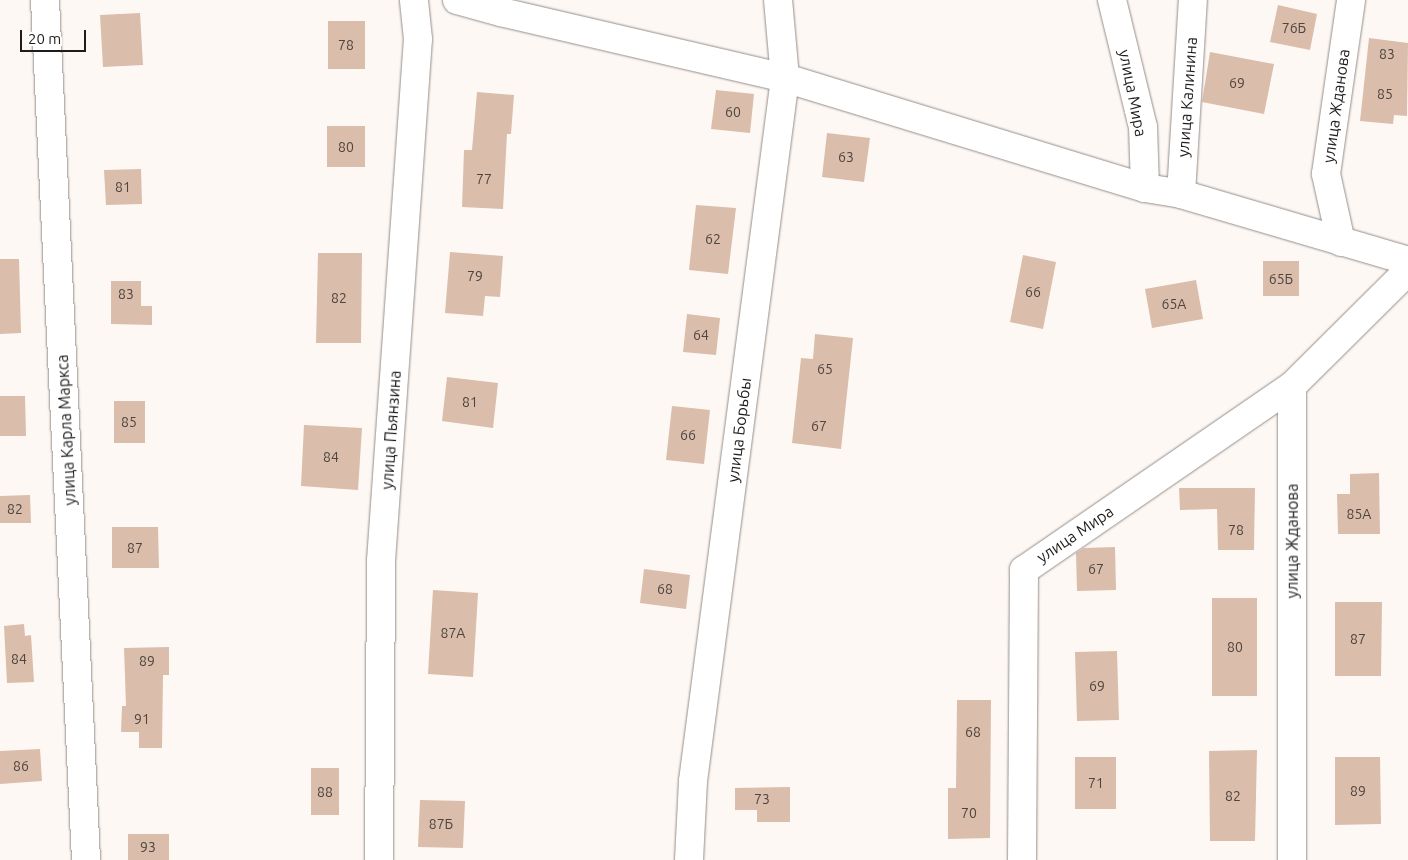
<!DOCTYPE html>
<html>
<head>
<meta charset="utf-8">
<style>
  body { margin:0 }
  #map { position:relative; width:1408px; height:860px; overflow:hidden; background:#fef8f4; font-family:Ubuntu,sans-serif }
  div>[style] { position:absolute }
  .building>* { inset:0; background:#dabdaa }
  .roads { filter:drop-shadow(0 0 1px #948e8b) drop-shadow(0 0 1px #948e8b) }
  .minor>* { height:28px; margin:-14px; padding:0 14px; transform-origin:14px; border-radius:14px; background:#fff }
  span { translate:-50% -50%; white-space:nowrap; text-align:center; line-height:1.15; -webkit-text-stroke:4.5px #fff; paint-order:stroke }
  .number-label { font-size:14px; color:#4e4540 }
  .number-label span { -webkit-text-stroke-width:0 }
  .street-label { font-size:16px; color:#1f1d1c }
  .scale { position:absolute; left:20px; top:30px; width:66px; height:22px; box-sizing:border-box; border:2px solid #1f1d1c; border-top:0; padding-left:6px; font-size:15px; line-height:18px; white-space:nowrap; color:#1f1d1c; -webkit-text-stroke:4px #fff; paint-order:stroke }
</style>
</head>
<body>
<div id="map">
  <div class="building">
    <i style="clip-path:polygon(1278px 5px,1317px 14px,1310px 50px,1270px 42px)"></i>
    <i style="clip-path:polygon(140px 13px,143px 65px,103px 67px,100px 15px)"></i>
    <i style="clip-path:polygon(328px 21px,365px 21px,365px 69px,328px 69px)"></i>
    <i style="clip-path:polygon(1369px 38px,1408px 43px,1407px 116px,1394px 115px,1393px 124px,1360px 121px)"></i>
    <i style="clip-path:polygon(1210px 52px,1274px 64px,1264px 114px,1202px 102px)"></i>
    <i style="clip-path:polygon(716px 90px,754px 94px,750px 133px,711px 129px)"></i>
    <i style="clip-path:polygon(477px 92px,514px 95px,511px 134px,507px 134px,503px 209px,462px 207px,464px 150px,472px 150px)"></i>
    <i style="clip-path:polygon(327px 126px,365px 126px,365px 167px,327px 167px)"></i>
    <i style="clip-path:polygon(827px 133px,870px 138px,864px 182px,822px 177px)"></i>
    <i style="clip-path:polygon(141px 169px,142px 204px,106px 205px,104px 170px)"></i>
    <i style="clip-path:polygon(696px 205px,736px 208px,728px 274px,689px 270px)"></i>
    <i style="clip-path:polygon(450px 252px,503px 256px,500px 297px,485px 296px,483px 316px,445px 313px)"></i>
    <i style="clip-path:polygon(318px 253px,362px 253px,361px 343px,316px 343px)"></i>
    <i style="clip-path:polygon(1023px 255px,1056px 262px,1043px 329px,1010px 322px)"></i>
    <i style="clip-path:polygon(0 259px,19px 259px,21px 333px,0 334px)"></i>
    <i style="clip-path:polygon(1263px 261px,1299px 261px,1299px 296px,1263px 296px)"></i>
    <i style="clip-path:polygon(1196px 280px,1203px 319px,1152px 328px,1145px 289px)"></i>
    <i style="clip-path:polygon(111px 281px,141px 281px,141px 306px,152px 306px,152px 325px,111px 324px)"></i>
    <i style="clip-path:polygon(687px 314px,720px 318px,716px 355px,683px 352px)"></i>
    <i style="clip-path:polygon(815px 334px,853px 338px,841px 449px,792px 443px,801px 358px,813px 359px)"></i>
    <i style="clip-path:polygon(447px 377px,498px 383px,493px 428px,442px 421px)"></i>
    <i style="clip-path:polygon(0 396px,25px 396px,26px 436px,0 436px)"></i>
    <i style="clip-path:polygon(114px 401px,145px 401px,145px 443px,114px 443px)"></i>
    <i style="clip-path:polygon(672px 406px,710px 410px,704px 464px,666px 460px)"></i>
    <i style="clip-path:polygon(304px 425px,362px 428px,358px 490px,301px 486px)"></i>
    <i style="clip-path:polygon(1379px 473px,1380px 534px,1338px 534px,1337px 494px,1350px 494px,1350px 474px)"></i>
    <i style="clip-path:polygon(1179px 488px,1255px 488px,1254px 550px,1218px 550px,1217px 509px,1180px 510px)"></i>
    <i style="clip-path:polygon(30px 495px,31px 523px,0 523px,0 496px)"></i>
    <i style="clip-path:polygon(112px 527px,158px 527px,159px 568px,112px 568px)"></i>
    <i style="clip-path:polygon(1115px 547px,1116px 590px,1077px 591px,1076px 553px,1084px 548px)"></i>
    <i style="clip-path:polygon(644px 569px,690px 575px,686px 609px,640px 603px)"></i>
    <i style="clip-path:polygon(433px 590px,478px 593px,473px 677px,428px 674px)"></i>
    <i style="clip-path:polygon(1212px 598px,1257px 598px,1257px 696px,1212px 696px)"></i>
    <i style="clip-path:polygon(1335px 602px,1382px 602px,1381px 676px,1335px 676px)"></i>
    <i style="clip-path:polygon(24px 624px,25px 636px,31px 635px,34px 682px,7px 683px,4px 626px)"></i>
    <i style="clip-path:polygon(169px 647px,169px 675px,163px 675px,162px 748px,139px 748px,139px 732px,121px 732px,122px 706px,126px 706px,124px 648px)"></i>
    <i style="clip-path:polygon(1117px 651px,1119px 720px,1077px 721px,1075px 652px)"></i>
    <i style="clip-path:polygon(957px 700px,991px 700px,990px 838px,948px 839px,948px 788px,956px 788px)"></i>
    <i style="clip-path:polygon(40px 749px,42px 781px,0 784px,0 751px)"></i>
    <i style="clip-path:polygon(1257px 750px,1255px 841px,1210px 841px,1209px 751px)"></i>
    <i style="clip-path:polygon(1075px 757px,1116px 757px,1116px 809px,1075px 809px)"></i>
    <i style="clip-path:polygon(1335px 757px,1380px 757px,1381px 824px,1335px 825px)"></i>
    <i style="clip-path:polygon(311px 768px,339px 768px,339px 815px,311px 815px)"></i>
    <i style="clip-path:polygon(790px 787px,790px 822px,757px 822px,757px 810px,735px 810px,735px 788px)"></i>
    <i style="clip-path:polygon(420px 800px,465px 801px,463px 848px,418px 847px)"></i>
    <i style="clip-path:polygon(128px 834px,169px 834px,169px 860px,128px 860px)"></i>
  </div>
  <div class="roads">
    <div class="minor">
      <i style="left:45px;top:0;width:861px;rotate:87.27deg"></i>
      <i style="left:457px;top:0;width:46px;rotate:15.3deg"></i>
      <i style="left:501px;top:12px;width:292px;rotate:13.1deg"></i>
      <i style="left:785px;top:78px;width:376px;rotate:17deg"></i>
      <i style="left:1145px;top:188px;width:36px;rotate:9deg"></i>
      <i style="left:1181px;top:194px;width:237px;rotate:16.4deg"></i>
      <i style="left:1112px;top:0;width:131px;rotate:76.3deg"></i>
      <i style="left:1143px;top:127px;width:61px;rotate:88.1deg"></i>
      <i style="left:1181px;top:194px;width:194px;rotate:-86.5deg"></i>
      <i style="left:1341px;top:242px;width:70px;rotate:-102.4deg"></i>
      <i style="left:1326px;top:174px;width:176px;rotate:-81.8deg"></i>
      <i style="left:379px;top:860px;width:299px;rotate:-89.6deg"></i>
      <i style="left:381px;top:561px;width:523px;rotate:-85.95deg"></i>
      <i style="left:418px;top:39px;width:39px;rotate:-96deg"></i>
      <i style="left:689px;top:860px;width:79px;rotate:-87.1deg"></i>
      <i style="left:693px;top:781px;width:709px;rotate:-82.54deg"></i>
      <i style="left:785px;top:78px;width:78px;rotate:-95.1deg"></i>
      <i style="left:1022px;top:860px;width:290px;rotate:-89.6deg"></i>
      <i style="left:1024px;top:570px;width:325px;rotate:-34.5deg"></i>
      <i style="left:1292px;top:860px;width:474px;rotate:-90deg"></i>
      <i style="left:1292px;top:386px;width:163px;rotate:-44.8deg"></i>
    </div>
  </div>
  <div class="number-label">
    <span style="left:1294px;top:28px">76Б</span>
    <span style="left:346px;top:45px">78</span>
    <span style="left:1387px;top:54px">83</span>
    <span style="left:1237px;top:83px">69</span>
    <span style="left:1385px;top:94px">85</span>
    <span style="left:733px;top:112px">60</span>
    <span style="left:346px;top:147px">80</span>
    <span style="left:846px;top:157px">63</span>
    <span style="left:484px;top:179px">77</span>
    <span style="left:123px;top:187px">81</span>
    <span style="left:713px;top:239px">62</span>
    <span style="left:475px;top:276px">79</span>
    <span style="left:1281px;top:279px">65Б</span>
    <span style="left:1033px;top:292px">66</span>
    <span style="left:126px;top:294px">83</span>
    <span style="left:339px;top:298px">82</span>
    <span style="left:1174px;top:304px">65А</span>
    <span style="left:701px;top:335px">64</span>
    <span style="left:825px;top:369px">65</span>
    <span style="left:470px;top:402px">81</span>
    <span style="left:129px;top:422px">85</span>
    <span style="left:819px;top:426px">67</span>
    <span style="left:688px;top:435px">66</span>
    <span style="left:331px;top:457px">84</span>
    <span style="left:15px;top:509px">82</span>
    <span style="left:1359px;top:514px">85А</span>
    <span style="left:1236px;top:530px">78</span>
    <span style="left:135px;top:548px">87</span>
    <span style="left:1096px;top:569px">67</span>
    <span style="left:665px;top:589px">68</span>
    <span style="left:453px;top:633px">87А</span>
    <span style="left:1358px;top:639px">87</span>
    <span style="left:1235px;top:647px">80</span>
    <span style="left:19px;top:659px">84</span>
    <span style="left:147px;top:661px">89</span>
    <span style="left:1097px;top:686px">69</span>
    <span style="left:142px;top:719px">91</span>
    <span style="left:973px;top:732px">68</span>
    <span style="left:21px;top:766px">86</span>
    <span style="left:1096px;top:783px">71</span>
    <span style="left:1358px;top:791px">89</span>
    <span style="left:325px;top:792px">88</span>
    <span style="left:1233px;top:796px">82</span>
    <span style="left:762px;top:799px">73</span>
    <span style="left:969px;top:813px">70</span>
    <span style="left:441px;top:824px">87Б</span>
    <span style="left:148px;top:847px">93</span>
  </div>
  <div class="street-label">
    <span style="left:1133px;top:93px;rotate:79deg">улица Мира</span>
    <span style="left:1187px;top:97px;rotate:-86deg">улица Калинина</span>
    <span style="left:1336px;top:106px;rotate:-82deg">улица Жданова</span>
    <span style="left:66px;top:430px;rotate:-93deg">улица Карла Маркса</span>
    <span style="left:391px;top:430px;rotate:-86deg">улица Пьянзина</span>
    <span style="left:739px;top:430px;rotate:-83deg">улица Борьбы</span>
    <span style="left:1075px;top:534px;rotate:-34deg">улица Мира</span>
    <span style="left:1292px;top:541px;rotate:-90deg">улица Жданова</span>
  </div>
  <div class="scale">20 m</div>
</div>
</body>
</html>
